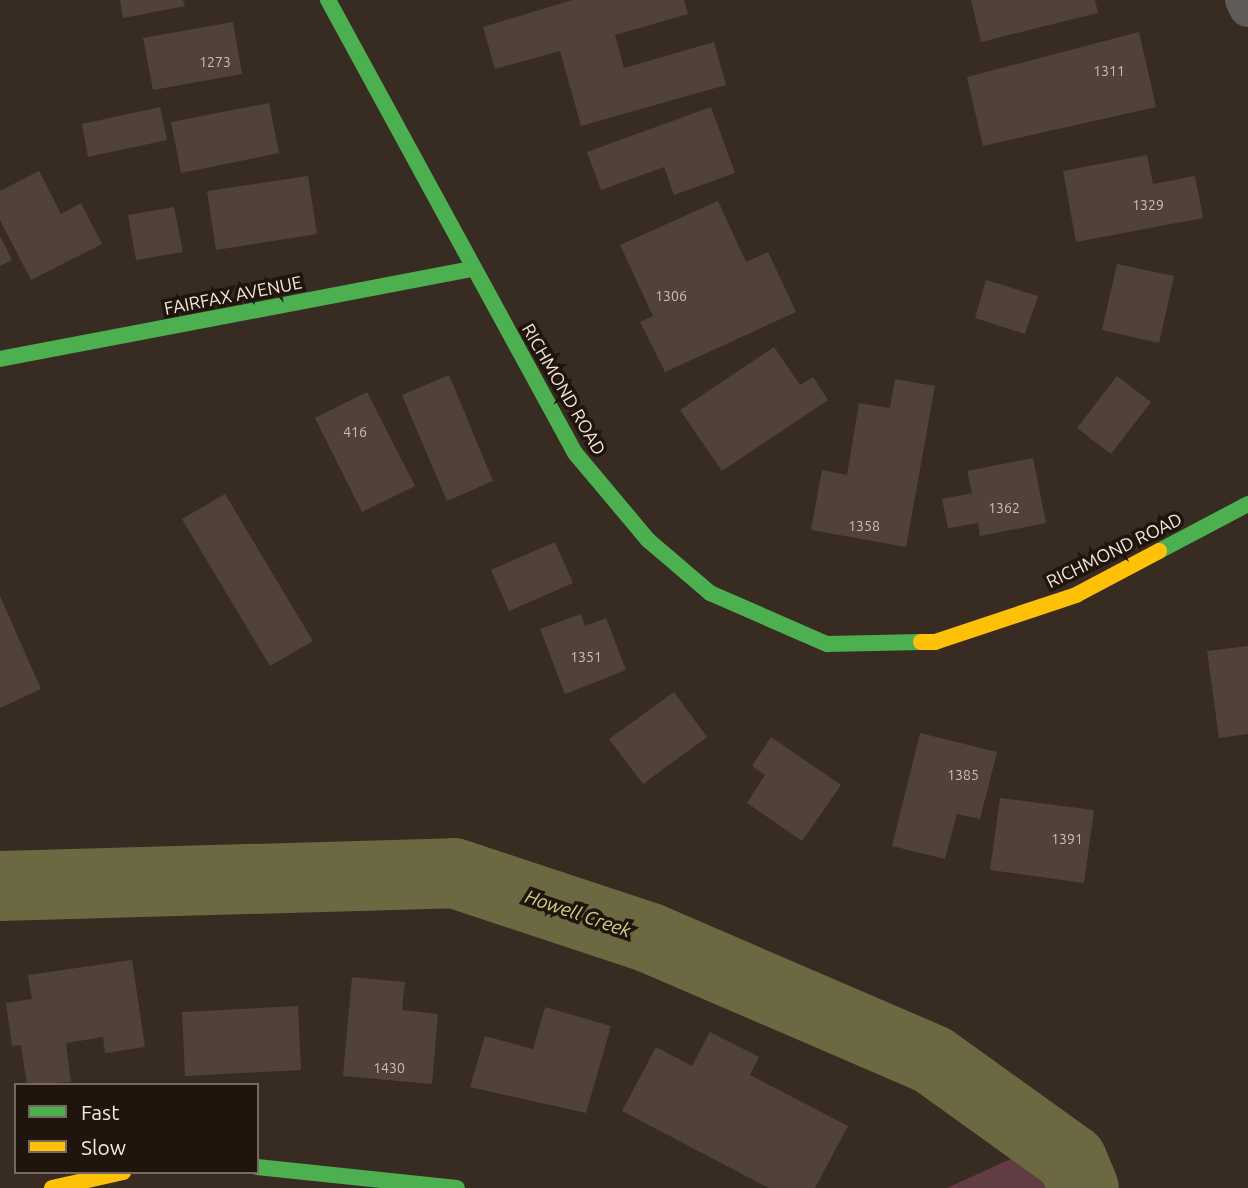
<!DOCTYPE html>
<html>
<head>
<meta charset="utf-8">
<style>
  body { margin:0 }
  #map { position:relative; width:1248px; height:1188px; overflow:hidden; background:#382b21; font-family:Ubuntu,sans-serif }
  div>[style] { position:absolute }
  .green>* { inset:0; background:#613c42 }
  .river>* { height:70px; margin:-35px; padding:0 35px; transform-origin:35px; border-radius:35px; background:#6c6942 }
  .building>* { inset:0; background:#50423b }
  .street>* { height:38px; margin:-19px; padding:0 19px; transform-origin:19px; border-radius:19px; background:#5f5b57 }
  .fast>* { height:16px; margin:-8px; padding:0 8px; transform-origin:8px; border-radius:8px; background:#4caf50 }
  .slow>* { height:16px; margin:-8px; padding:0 8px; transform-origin:8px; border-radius:8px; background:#ffc107 }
  span { translate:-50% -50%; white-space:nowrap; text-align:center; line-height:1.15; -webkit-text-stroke:7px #20150d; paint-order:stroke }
  .number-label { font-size:14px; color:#cdbeb3 }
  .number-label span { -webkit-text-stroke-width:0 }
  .street-label { font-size:18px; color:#f7e7db }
  .water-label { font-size:19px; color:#d3d08a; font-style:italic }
  .legend { position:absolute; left:14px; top:1083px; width:245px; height:91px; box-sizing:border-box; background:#20150d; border:2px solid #76695f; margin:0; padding:9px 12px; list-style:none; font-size:21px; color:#f7e7db }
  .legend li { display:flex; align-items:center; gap:14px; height:35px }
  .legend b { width:35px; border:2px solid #76695f }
</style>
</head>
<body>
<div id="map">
  <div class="green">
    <i style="clip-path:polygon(1017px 1156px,1051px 1181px,1052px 1188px,947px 1188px)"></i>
  </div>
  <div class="river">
    <i style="left:0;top:886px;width:454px;rotate:-1.6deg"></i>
    <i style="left:454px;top:873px;width:206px;rotate:18.3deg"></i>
    <i style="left:650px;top:938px;width:308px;rotate:23.3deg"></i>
    <i style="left:933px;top:1060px;width:171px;rotate:35.7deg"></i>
    <i style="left:1072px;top:1160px;width:30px;rotate:67deg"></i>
  </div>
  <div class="building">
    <i style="clip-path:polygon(120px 0,183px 0,185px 6px,123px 18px)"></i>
    <i style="clip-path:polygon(572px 0,684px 0,688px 14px,615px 35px,624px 68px,714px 42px,726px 85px,581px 126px,560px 51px,495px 69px,483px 27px)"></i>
    <i style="clip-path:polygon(971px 0,1095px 0,1098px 13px,981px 42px)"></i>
    <i style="clip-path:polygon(233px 22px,242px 74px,153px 90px,143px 38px)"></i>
    <i style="clip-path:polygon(1139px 32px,1156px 107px,983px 146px,967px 77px)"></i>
    <i style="clip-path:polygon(269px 103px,279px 153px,181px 173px,171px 122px)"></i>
    <i style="clip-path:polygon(160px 107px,167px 140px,88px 157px,82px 124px)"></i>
    <i style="clip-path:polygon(711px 107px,735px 173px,674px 195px,664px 167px,601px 190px,587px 152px)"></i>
    <i style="clip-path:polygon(1147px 155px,1153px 184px,1195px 176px,1203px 218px,1076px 242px,1063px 171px)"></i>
    <i style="clip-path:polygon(39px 171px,61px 214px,81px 203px,102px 244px,31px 280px,0 220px,0 191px)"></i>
    <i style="clip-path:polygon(308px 176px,317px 234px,216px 250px,207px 191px)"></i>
    <i style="clip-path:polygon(718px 201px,746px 262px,768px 252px,796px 312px,665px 372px,640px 322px,653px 316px,620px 245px)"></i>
    <i style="clip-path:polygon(174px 207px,183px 252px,136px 260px,128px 215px)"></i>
    <i style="clip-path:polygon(0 236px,12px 260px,0 266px)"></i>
    <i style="clip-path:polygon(1117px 264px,1174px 276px,1159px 343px,1102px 330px)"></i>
    <i style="clip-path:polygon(986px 280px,1038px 296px,1025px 334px,975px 318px)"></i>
    <i style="clip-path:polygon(774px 347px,800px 385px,813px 377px,828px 400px,722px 471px,680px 410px)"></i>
    <i style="clip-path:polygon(449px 375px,493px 481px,447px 501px,402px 395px)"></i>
    <i style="clip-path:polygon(1117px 376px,1151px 402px,1111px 454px,1077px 428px)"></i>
    <i style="clip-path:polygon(895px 379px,935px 386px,906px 547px,811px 530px,822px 470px,847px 475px,859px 403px,890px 408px)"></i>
    <i style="clip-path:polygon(367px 392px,415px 486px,362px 512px,315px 418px)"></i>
    <i style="clip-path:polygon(1033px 458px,1046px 523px,980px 536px,978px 523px,948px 528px,942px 499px,972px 493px,967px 471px)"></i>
    <i style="clip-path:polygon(225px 494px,313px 641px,270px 666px,182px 519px)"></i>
    <i style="clip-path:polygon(555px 542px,573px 583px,509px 611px,491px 570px)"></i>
    <i style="clip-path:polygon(0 596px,41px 689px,0 708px)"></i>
    <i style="clip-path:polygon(581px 614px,585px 626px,606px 618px,626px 670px,565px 694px,540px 629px)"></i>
    <i style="clip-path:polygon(1248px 646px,1248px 734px,1219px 738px,1207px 651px)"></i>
    <i style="clip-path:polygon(674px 692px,707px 737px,643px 784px,609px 739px)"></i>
    <i style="clip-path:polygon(920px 733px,997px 752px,980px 819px,957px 814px,945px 859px,892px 846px)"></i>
    <i style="clip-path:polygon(771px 737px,841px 785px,802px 841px,747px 803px,765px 775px,752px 766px)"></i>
    <i style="clip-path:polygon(1000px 798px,1094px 810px,1084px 883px,990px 870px)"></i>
    <i style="clip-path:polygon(132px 960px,145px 1047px,105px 1053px,103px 1037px,66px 1043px,71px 1082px,27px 1085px,21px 1045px,12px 1046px,6px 1003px,32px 999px,28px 975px)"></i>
    <i style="clip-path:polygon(352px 977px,405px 982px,402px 1010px,438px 1014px,432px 1084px,343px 1076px)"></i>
    <i style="clip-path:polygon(298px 1006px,301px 1070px,185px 1076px,182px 1012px)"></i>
    <i style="clip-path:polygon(545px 1007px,611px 1026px,586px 1113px,470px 1087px,485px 1036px,533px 1049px)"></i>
    <i style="clip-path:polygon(710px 1032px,759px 1057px,750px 1075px,848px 1126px,815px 1188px,769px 1188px,622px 1111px,656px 1047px,692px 1066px)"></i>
  </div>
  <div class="street">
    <i style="left:1244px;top:0;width:9px;rotate:63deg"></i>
  </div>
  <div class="fast">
    <i style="left:328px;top:0;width:516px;rotate:61.4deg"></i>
    <i style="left:575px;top:453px;width:114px;rotate:50deg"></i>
    <i style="left:648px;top:540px;width:82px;rotate:40.5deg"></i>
    <i style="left:710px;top:593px;width:128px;rotate:23.6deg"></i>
    <i style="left:827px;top:644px;width:94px;rotate:-1.2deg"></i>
    <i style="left:0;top:359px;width:482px;rotate:-10.8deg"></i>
    <i style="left:1159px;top:551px;width:101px;rotate:-27.8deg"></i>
    <i style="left:257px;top:1167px;width:201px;rotate:6deg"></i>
  </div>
  <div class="slow">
    <i style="left:921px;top:642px;width:14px"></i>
    <i style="left:935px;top:642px;width:149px;rotate:-18.4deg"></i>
    <i style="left:1076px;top:595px;width:94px;rotate:-27.9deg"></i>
    <i style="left:52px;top:1188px;width:73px;rotate:-12.7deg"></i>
  </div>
  <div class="number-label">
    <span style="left:215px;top:62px">1273</span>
    <span style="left:1109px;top:71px">1311</span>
    <span style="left:1148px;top:205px">1329</span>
    <span style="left:671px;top:296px">1306</span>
    <span style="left:355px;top:432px">416</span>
    <span style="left:1004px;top:508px">1362</span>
    <span style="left:864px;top:526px">1358</span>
    <span style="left:586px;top:657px">1351</span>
    <span style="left:963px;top:775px">1385</span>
    <span style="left:1067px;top:839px">1391</span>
    <span style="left:389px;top:1068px">1430</span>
  </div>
  <div class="street-label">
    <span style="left:233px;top:295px;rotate:-11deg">FAIRFAX AVENUE</span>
    <span style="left:564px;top:389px;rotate:60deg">RICHMOND ROAD</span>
    <span style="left:1114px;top:550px;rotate:-26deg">RICHMOND ROAD</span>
  </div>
  <div class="water-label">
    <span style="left:578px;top:914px;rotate:19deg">Howell Creek</span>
  </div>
  <ul class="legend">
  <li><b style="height:9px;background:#4caf50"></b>Fast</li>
  <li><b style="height:9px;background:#ffc107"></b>Slow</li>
  </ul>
</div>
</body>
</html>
